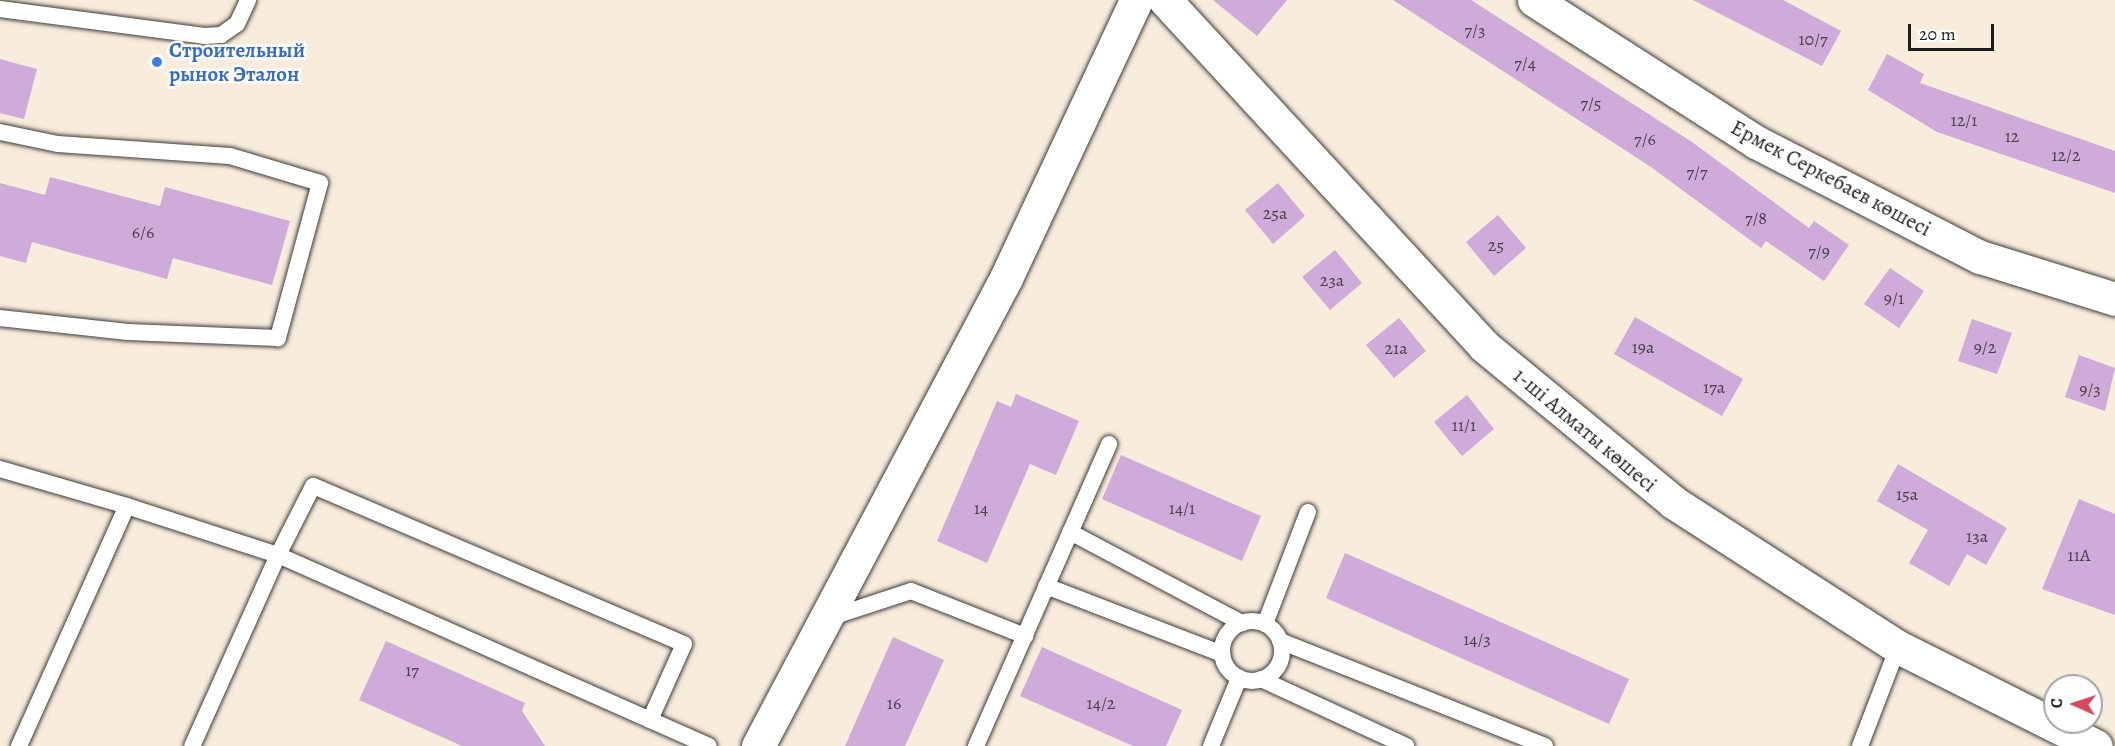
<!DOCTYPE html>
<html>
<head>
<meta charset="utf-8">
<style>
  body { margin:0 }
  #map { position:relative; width:2115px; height:746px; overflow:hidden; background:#f8ecdc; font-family:Alegreya,serif }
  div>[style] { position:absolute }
  .building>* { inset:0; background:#ceabd8 }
  .roads { filter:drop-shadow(0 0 2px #3d3b39) drop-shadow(0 0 2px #3d3b39) }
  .service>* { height:16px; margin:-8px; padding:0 8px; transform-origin:8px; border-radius:8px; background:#fff }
  .service>.ring { margin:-8px; padding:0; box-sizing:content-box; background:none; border:16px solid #fff; border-radius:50% }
  .minor>* { height:33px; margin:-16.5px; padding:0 16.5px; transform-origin:16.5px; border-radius:16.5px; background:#fff }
  .dots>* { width:16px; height:16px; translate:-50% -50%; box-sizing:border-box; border:3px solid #fff; border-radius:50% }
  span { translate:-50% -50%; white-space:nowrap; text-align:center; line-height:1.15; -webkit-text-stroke:5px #fff; paint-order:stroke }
  .number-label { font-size:18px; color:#48404b }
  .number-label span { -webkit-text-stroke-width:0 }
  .shop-label { font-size:21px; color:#366cbe; font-weight:700 }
  .left { translate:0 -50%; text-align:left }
  .street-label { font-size:21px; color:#1c1c1c }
  .north { position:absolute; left:2043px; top:674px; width:60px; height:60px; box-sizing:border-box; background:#fff; border:2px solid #a4a4a4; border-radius:50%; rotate:273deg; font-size:16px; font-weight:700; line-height:24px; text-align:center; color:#1c1c1c }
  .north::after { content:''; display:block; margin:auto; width:21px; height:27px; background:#d1495b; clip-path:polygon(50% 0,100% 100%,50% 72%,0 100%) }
  .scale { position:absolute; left:1908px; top:24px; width:86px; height:27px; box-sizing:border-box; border:3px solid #1c1c1c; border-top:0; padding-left:8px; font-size:18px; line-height:21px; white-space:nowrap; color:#1c1c1c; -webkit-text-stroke:4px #fff; paint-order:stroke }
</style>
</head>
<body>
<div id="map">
  <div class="building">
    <i style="clip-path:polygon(1213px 0,1287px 0,1257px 36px)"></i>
    <i style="clip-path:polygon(1393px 0,1471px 0,1692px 142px,1809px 228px,1814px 221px,1849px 245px,1824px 281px,1766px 241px,1761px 248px,1651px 167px)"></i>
    <i style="clip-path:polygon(1693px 0,1783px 0,1841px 31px,1822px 66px)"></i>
    <i style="clip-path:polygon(1887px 54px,1924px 74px,1920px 83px,2115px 151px,2115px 193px,1937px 132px,1868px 90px)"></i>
    <i style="clip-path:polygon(0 59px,37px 69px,24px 119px,0 113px)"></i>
    <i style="clip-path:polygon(50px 177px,160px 206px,165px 187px,290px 221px,272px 285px,173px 258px,167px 279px,32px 242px,26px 263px,0 256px,0 183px,45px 195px)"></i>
    <i style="clip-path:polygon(1278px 183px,1305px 216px,1273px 244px,1245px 210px)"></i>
    <i style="clip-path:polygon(1498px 215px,1526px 248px,1494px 276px,1466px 242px)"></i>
    <i style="clip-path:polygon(1335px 250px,1362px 283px,1330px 310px,1302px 277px)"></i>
    <i style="clip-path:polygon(1890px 268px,1924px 291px,1899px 328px,1864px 304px)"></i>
    <i style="clip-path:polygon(1635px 317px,1743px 379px,1722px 416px,1614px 354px)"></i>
    <i style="clip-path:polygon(1399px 318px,1426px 351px,1394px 378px,1366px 345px)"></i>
    <i style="clip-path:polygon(1972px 319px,2012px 333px,1997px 374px,1958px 361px)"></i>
    <i style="clip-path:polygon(2079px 355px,2115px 368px,2105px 411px,2065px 397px)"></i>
    <i style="clip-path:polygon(1016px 394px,1079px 421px,1056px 475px,1030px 464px,987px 563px,937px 541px,997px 401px,1011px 407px)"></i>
    <i style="clip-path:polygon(1467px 395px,1494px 429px,1462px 456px,1434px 422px)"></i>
    <i style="clip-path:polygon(1121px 455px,1261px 516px,1242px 561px,1102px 499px)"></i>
    <i style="clip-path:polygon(1898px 464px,2007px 528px,1986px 565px,1967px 554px,1949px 586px,1909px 563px,1928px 530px,1877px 501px)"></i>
    <i style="clip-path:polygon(2079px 499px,2115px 514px,2115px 615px,2042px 589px)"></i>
    <i style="clip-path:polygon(1345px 553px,1629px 679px,1609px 724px,1326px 598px)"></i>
    <i style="clip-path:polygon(893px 637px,944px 660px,905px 746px,845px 746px)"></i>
    <i style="clip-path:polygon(386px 641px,525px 703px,522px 711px,545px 746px,462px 746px,359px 700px)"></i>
    <i style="clip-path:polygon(1042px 647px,1182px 710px,1166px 746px,1133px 746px,1020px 696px)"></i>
  </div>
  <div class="roads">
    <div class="service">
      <i style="left:0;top:9px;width:206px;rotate:7.5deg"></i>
      <i style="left:204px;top:36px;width:17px;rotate:-3deg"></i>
      <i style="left:221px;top:35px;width:19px;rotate:-35deg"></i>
      <i style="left:237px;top:24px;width:26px;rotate:-65deg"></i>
      <i style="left:0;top:132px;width:59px;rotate:11.7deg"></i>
      <i style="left:58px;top:144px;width:172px;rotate:4deg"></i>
      <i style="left:230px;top:156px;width:94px;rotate:16.7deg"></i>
      <i style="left:320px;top:183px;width:161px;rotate:105.2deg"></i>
      <i style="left:278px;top:338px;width:150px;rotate:-177.7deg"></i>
      <i style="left:128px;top:332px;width:129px;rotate:-173.8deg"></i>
      <i style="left:0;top:469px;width:132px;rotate:16.2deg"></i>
      <i style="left:1070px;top:532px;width:195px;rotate:27.9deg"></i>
      <i style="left:1046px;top:586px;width:189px;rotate:21.1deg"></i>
      <i style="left:829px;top:618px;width:86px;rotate:-18.2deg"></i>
      <i style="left:911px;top:591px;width:123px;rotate:21.5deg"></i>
      <i class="ring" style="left:1222px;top:621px;width:44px;height:44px"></i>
      <i style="left:1265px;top:624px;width:120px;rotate:-69deg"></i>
      <i style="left:1280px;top:641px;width:285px;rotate:21.6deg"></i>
      <i style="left:1261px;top:679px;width:160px;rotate:24.8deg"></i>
      <i style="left:650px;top:720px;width:83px;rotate:-65.9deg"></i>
      <i style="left:684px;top:644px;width:403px;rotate:-156.9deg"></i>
      <i style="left:313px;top:486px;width:77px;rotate:116.9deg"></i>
      <i style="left:278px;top:555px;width:471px;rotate:23.9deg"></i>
      <i style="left:19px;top:746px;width:263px;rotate:-65.8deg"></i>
      <i style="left:127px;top:506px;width:159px;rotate:18deg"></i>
      <i style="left:278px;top:555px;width:209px;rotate:114.2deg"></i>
      <i style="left:976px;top:746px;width:330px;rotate:-66.2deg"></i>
      <i style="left:1211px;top:746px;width:74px;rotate:-67.6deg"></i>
      <i style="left:1860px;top:746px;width:106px;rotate:-69deg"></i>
    </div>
    <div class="minor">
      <i style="left:1165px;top:0;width:471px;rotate:47.3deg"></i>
      <i style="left:1484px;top:346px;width:245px;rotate:39.5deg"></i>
      <i style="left:1673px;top:502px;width:268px;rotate:32.8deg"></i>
      <i style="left:1898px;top:647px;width:221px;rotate:26.6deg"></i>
      <i style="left:1534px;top:0;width:264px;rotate:32.6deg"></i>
      <i style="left:1756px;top:142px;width:252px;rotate:27.2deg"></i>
      <i style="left:1980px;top:257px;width:141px;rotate:17.3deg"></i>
      <i style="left:758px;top:746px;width:530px;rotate:-62.08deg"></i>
      <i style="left:1006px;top:278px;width:307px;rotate:-64.9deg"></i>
    </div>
  </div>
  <div class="dots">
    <i style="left:157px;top:62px;background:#3f7fe0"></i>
  </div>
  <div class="number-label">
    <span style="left:1475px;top:30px">7/3</span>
    <span style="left:1813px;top:39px">10/7</span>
    <span style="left:1525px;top:63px">7/4</span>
    <span style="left:1591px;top:103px">7/5</span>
    <span style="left:1964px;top:120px">12/1</span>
    <span style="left:2012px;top:136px">12</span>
    <span style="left:1645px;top:139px">7/6</span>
    <span style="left:2066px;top:155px">12/2</span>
    <span style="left:1697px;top:172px">7/7</span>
    <span style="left:1275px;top:213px">25а</span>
    <span style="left:1756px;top:218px">7/8</span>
    <span style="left:143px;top:232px">6/6</span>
    <span style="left:1496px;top:245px">25</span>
    <span style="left:1819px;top:251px">7/9</span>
    <span style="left:1332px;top:280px">23а</span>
    <span style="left:1894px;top:298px">9/1</span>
    <span style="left:1643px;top:347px">19а</span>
    <span style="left:1985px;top:347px">9/2</span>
    <span style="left:1396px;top:348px">21а</span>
    <span style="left:1714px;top:387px">17а</span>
    <span style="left:2090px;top:389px">9/3</span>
    <span style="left:1464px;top:425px">11/1</span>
    <span style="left:1907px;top:494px">15а</span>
    <span style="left:981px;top:508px">14</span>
    <span style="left:1182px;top:508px">14/1</span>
    <span style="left:1977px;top:536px">13а</span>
    <span style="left:2079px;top:555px">11А</span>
    <span style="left:1477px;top:639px">14/3</span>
    <span style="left:412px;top:670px">17</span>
    <span style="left:894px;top:703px">16</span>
    <span style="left:1101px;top:703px">14/2</span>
  </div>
  <div class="shop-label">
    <span class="left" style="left:169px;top:62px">Строительный<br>рынок Эталон</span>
  </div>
  <div class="street-label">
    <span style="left:1831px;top:178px;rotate:28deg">Ермек Серкебаев көшесі</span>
    <span style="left:1585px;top:430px;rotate:40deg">1-ші Алматы көшесі</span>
  </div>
  <div class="north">С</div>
  <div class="scale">20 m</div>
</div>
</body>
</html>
